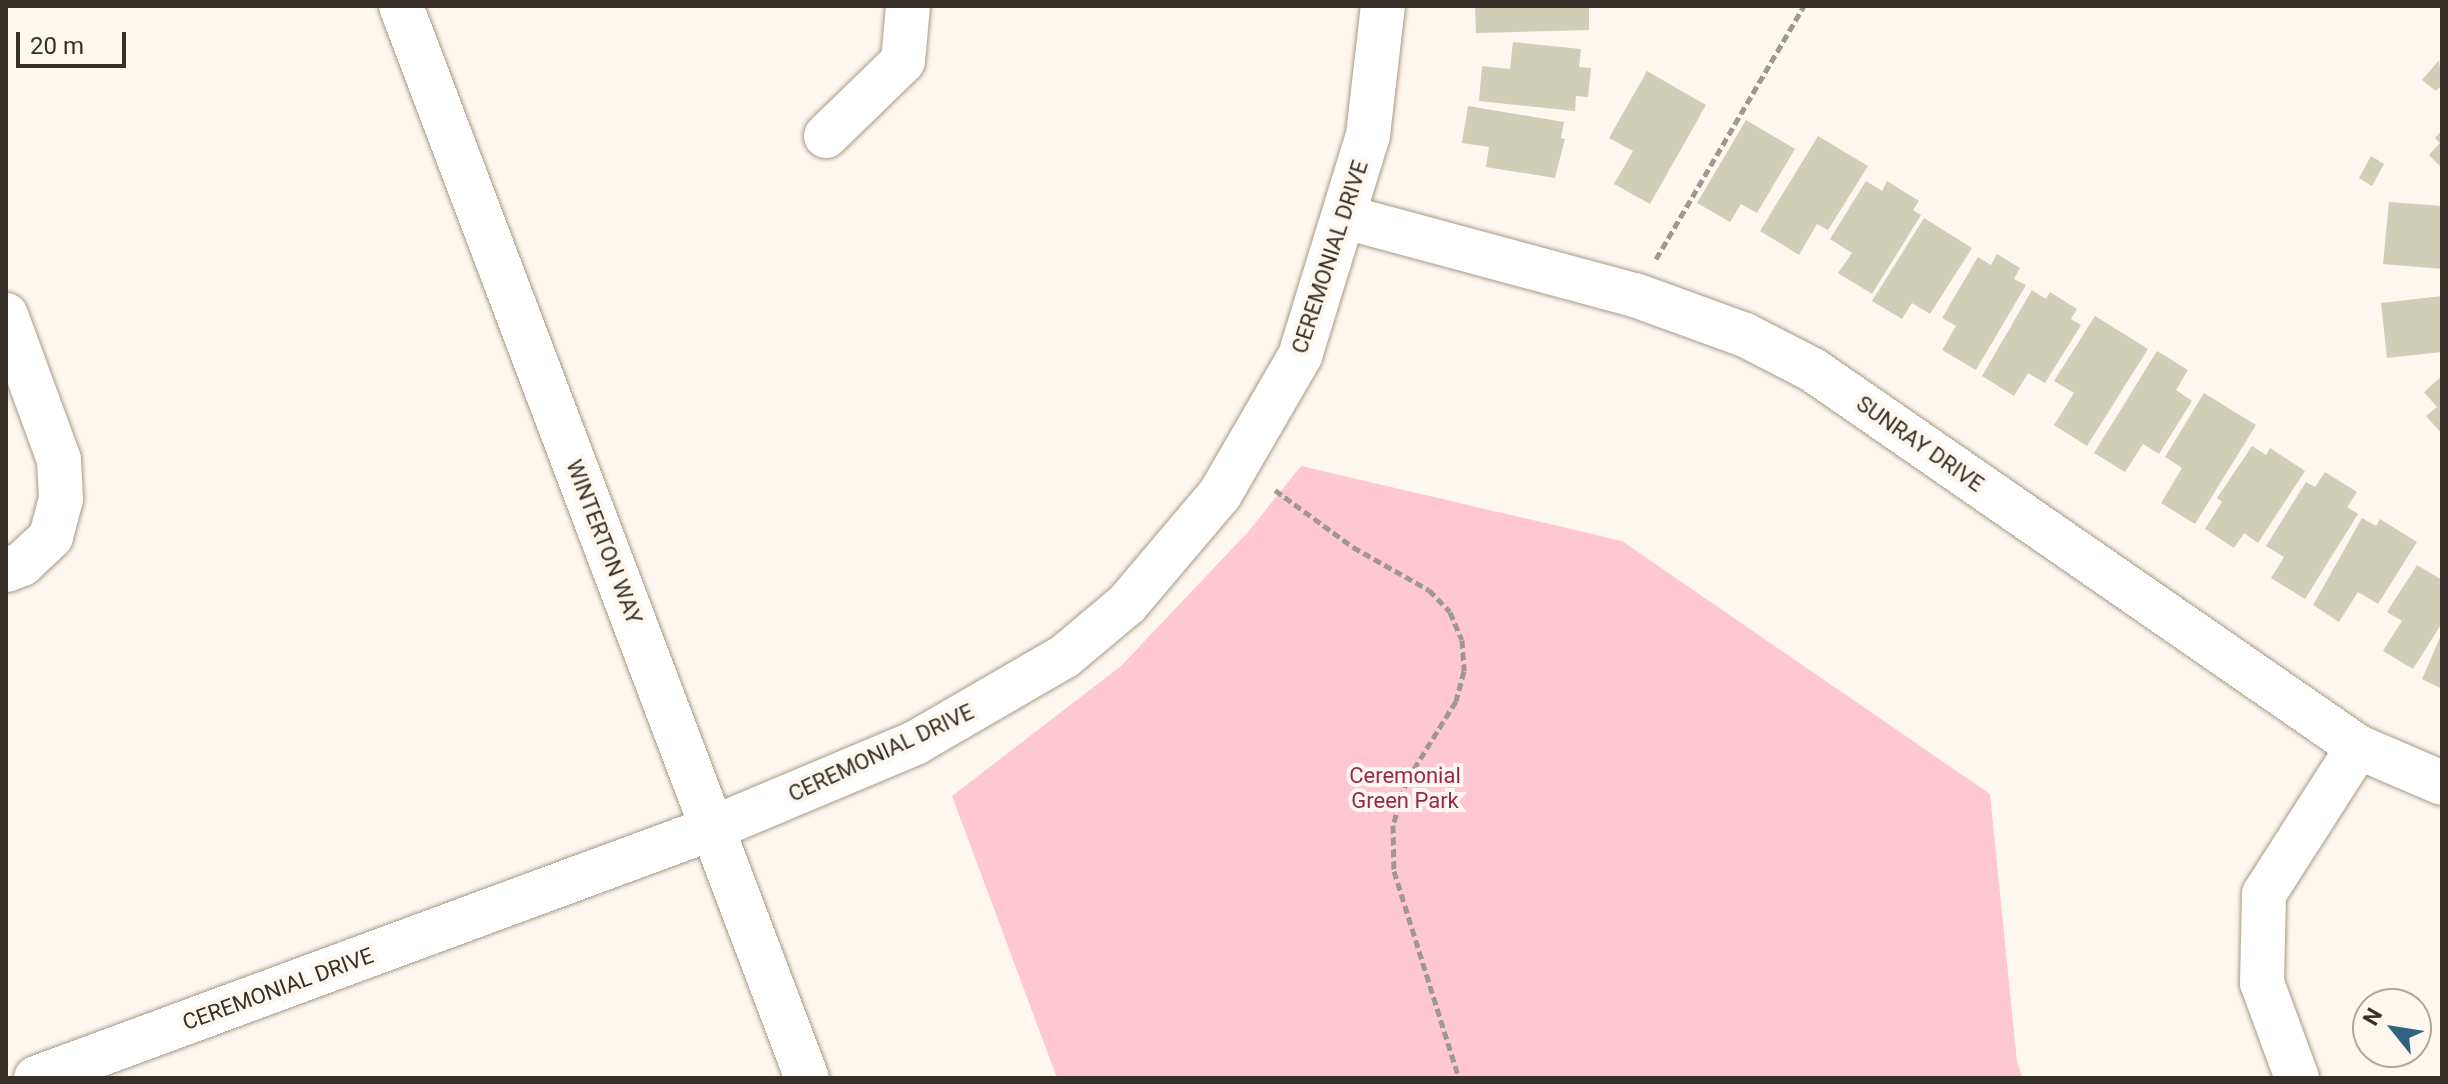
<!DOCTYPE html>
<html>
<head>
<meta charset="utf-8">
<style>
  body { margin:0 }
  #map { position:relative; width:2448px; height:1084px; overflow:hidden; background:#fef7f0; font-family:Roboto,sans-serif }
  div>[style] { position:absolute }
  .green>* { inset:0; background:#fec7d3 }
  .building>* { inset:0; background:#cfceb6 }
  .path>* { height:5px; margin-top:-2.5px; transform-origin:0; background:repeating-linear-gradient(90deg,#9f9891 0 8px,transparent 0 12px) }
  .roads { filter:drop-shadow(0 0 2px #a89986) drop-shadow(0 0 2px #a89986) }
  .street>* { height:44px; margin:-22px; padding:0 22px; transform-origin:22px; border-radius:22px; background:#fff }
  .secondary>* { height:44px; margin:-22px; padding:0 22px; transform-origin:22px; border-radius:22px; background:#fff }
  span { translate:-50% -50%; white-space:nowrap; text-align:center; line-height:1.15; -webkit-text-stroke:8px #fef7f0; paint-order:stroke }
  .street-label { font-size:22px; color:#363028 }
  .park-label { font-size:22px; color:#96274e }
  .frame { position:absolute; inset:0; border:8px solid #363028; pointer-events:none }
  .north { position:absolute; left:2352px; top:988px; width:80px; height:80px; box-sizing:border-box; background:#fef7f0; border:2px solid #aea7a0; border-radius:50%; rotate:300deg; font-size:22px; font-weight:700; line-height:32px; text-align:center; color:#363028 }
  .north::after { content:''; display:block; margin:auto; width:28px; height:36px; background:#316280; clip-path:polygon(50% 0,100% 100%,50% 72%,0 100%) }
  .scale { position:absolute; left:16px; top:32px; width:110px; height:36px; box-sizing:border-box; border:4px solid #363028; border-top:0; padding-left:10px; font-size:24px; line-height:28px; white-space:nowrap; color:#363028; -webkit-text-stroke:6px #fef7f0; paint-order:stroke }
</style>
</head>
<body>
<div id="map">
  <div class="green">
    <i style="clip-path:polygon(1301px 466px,1622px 541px,1990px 794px,2017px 1062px,2023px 1078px,1057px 1078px,952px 796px,1121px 666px,1248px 532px)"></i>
  </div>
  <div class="building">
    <i style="clip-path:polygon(1475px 6px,1589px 6px,1589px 30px,1476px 33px)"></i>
    <i style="clip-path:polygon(1513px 42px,1581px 49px,1579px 67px,1591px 68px,1588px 97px,1576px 96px,1575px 111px,1479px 101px,1482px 66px,1510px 69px)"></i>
    <i style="clip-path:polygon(2439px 60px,2442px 85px,2436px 91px,2422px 80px)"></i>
    <i style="clip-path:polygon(1647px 71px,1706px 105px,1650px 204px,1614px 184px,1633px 151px,1609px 138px)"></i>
    <i style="clip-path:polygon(1468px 106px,1564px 122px,1561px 138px,1565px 139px,1555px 178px,1486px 167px,1489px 147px,1462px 143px)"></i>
    <i style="clip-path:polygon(1746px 120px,1795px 149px,1757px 213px,1741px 204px,1730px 222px,1697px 203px)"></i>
    <i style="clip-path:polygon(2442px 130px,2442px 168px,2429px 155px,2440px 143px,2435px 138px)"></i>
    <i style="clip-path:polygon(1818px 136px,1868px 166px,1828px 230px,1817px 224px,1799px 255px,1760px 231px)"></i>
    <i style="clip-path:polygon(2371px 156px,2384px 164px,2372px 186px,2359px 178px)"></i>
    <i style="clip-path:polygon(1866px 181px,1882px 191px,1887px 181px,1919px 201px,1913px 210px,1921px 215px,1872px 294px,1838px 273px,1852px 253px,1830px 239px)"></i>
    <i style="clip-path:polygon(2389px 202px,2442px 206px,2442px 269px,2383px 264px)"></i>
    <i style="clip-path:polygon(1924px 218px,1972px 248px,1930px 314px,1912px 303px,1902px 319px,1872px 301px)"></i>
    <i style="clip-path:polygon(1997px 254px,2020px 268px,2014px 279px,2026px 285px,1976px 370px,1942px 350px,1956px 326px,1942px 318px,1978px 257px,1991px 265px)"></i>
    <i style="clip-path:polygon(2032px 290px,2046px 299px,2050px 292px,2077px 309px,2071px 319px,2081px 325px,2045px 383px,2028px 373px,2014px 396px,1982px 376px)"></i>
    <i style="clip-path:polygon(2442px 296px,2442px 352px,2387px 358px,2381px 303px)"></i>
    <i style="clip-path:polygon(2095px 316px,2148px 349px,2087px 446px,2054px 425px,2074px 393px,2054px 381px)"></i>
    <i style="clip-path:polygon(2157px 351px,2188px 370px,2176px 390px,2192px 401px,2159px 454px,2143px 444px,2125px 472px,2094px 453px)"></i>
    <i style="clip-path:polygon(2442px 376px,2442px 434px,2426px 416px,2437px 407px,2424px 392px)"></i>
    <i style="clip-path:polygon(2204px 393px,2256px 425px,2195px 524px,2161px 503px,2182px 468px,2165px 457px)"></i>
    <i style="clip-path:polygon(2252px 446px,2266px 455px,2270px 448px,2305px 471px,2258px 543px,2244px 533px,2234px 548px,2205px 529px,2222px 502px,2217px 498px)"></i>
    <i style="clip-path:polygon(2325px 472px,2357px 492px,2347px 507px,2358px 514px,2305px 599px,2271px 578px,2284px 557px,2266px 546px,2306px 482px,2315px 487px)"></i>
    <i style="clip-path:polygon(2362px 518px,2376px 526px,2380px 519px,2417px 542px,2378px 604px,2358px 592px,2339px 622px,2313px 605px)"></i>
    <i style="clip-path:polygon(2417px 565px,2442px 580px,2442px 623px,2413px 669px,2383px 651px,2402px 621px,2387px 612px)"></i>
    <i style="clip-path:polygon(2442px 633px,2442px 689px,2422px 679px)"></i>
  </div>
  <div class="path">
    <i style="left:1656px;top:259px;width:293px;rotate:-59.7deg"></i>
    <i style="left:1275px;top:490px;width:97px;rotate:36.2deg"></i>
    <i style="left:1353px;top:547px;width:87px;rotate:29.5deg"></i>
    <i style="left:1429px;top:590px;width:30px;rotate:46deg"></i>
    <i style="left:1450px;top:612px;width:30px;rotate:67deg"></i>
    <i style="left:1462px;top:640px;width:31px;rotate:86deg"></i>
    <i style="left:1464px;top:671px;width:31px;rotate:105deg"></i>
    <i style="left:1456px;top:701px;width:93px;rotate:121.8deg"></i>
    <i style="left:1407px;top:780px;width:47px;rotate:107.3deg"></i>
    <i style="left:1393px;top:825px;width:46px;rotate:88.8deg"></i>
    <i style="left:1394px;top:871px;width:217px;rotate:72.6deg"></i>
  </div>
  <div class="roads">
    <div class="street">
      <i style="left:401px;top:6px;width:1146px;rotate:69.26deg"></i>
      <i style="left:826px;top:136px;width:107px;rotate:-44.2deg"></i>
      <i style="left:903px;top:61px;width:55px;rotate:-84.8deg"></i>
      <i style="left:1345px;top:217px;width:300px;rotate:15.1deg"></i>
      <i style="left:1635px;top:295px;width:117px;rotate:20deg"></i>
      <i style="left:1745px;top:335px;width:76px;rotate:27.2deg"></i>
      <i style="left:1813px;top:370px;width:663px;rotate:34.67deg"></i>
      <i style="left:2358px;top:747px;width:91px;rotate:23.2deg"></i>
      <i style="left:6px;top:315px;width:154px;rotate:69.9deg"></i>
      <i style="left:59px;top:460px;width:39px;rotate:87deg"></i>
      <i style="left:61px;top:499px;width:39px;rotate:105deg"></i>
      <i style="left:51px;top:537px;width:40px;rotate:137deg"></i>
      <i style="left:22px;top:564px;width:17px;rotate:159deg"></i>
      <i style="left:2297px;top:1078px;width:101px;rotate:-110.2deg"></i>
      <i style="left:2262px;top:983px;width:89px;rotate:-88.7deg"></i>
      <i style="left:2264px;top:894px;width:174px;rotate:-57.4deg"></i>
    </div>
    <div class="secondary">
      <i style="left:36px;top:1078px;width:722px;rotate:-20.27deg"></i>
      <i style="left:713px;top:828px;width:219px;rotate:-22.8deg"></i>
      <i style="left:915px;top:743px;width:173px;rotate:-30.1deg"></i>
      <i style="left:1065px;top:656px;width:81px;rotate:-40deg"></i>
      <i style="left:1127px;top:604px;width:144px;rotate:-49.8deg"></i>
      <i style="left:1220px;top:494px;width:160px;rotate:-59.9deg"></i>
      <i style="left:1300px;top:356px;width:231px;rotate:-72.9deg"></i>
      <i style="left:1368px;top:135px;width:130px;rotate:-83.4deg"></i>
    </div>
  </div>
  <div class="street-label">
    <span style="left:1330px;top:257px;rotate:-72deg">CEREMONIAL DRIVE</span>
    <span style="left:1920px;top:444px;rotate:35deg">SUNRAY DRIVE</span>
    <span style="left:604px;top:542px;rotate:69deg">WINTERTON WAY</span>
    <span style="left:881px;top:753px;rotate:-25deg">CEREMONIAL DRIVE</span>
    <span style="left:278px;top:989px;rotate:-20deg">CEREMONIAL DRIVE</span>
  </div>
  <div class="park-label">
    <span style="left:1405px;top:788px">Ceremonial<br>Green Park</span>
  </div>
  <div class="frame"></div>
  <div class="north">N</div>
  <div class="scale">20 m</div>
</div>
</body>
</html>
